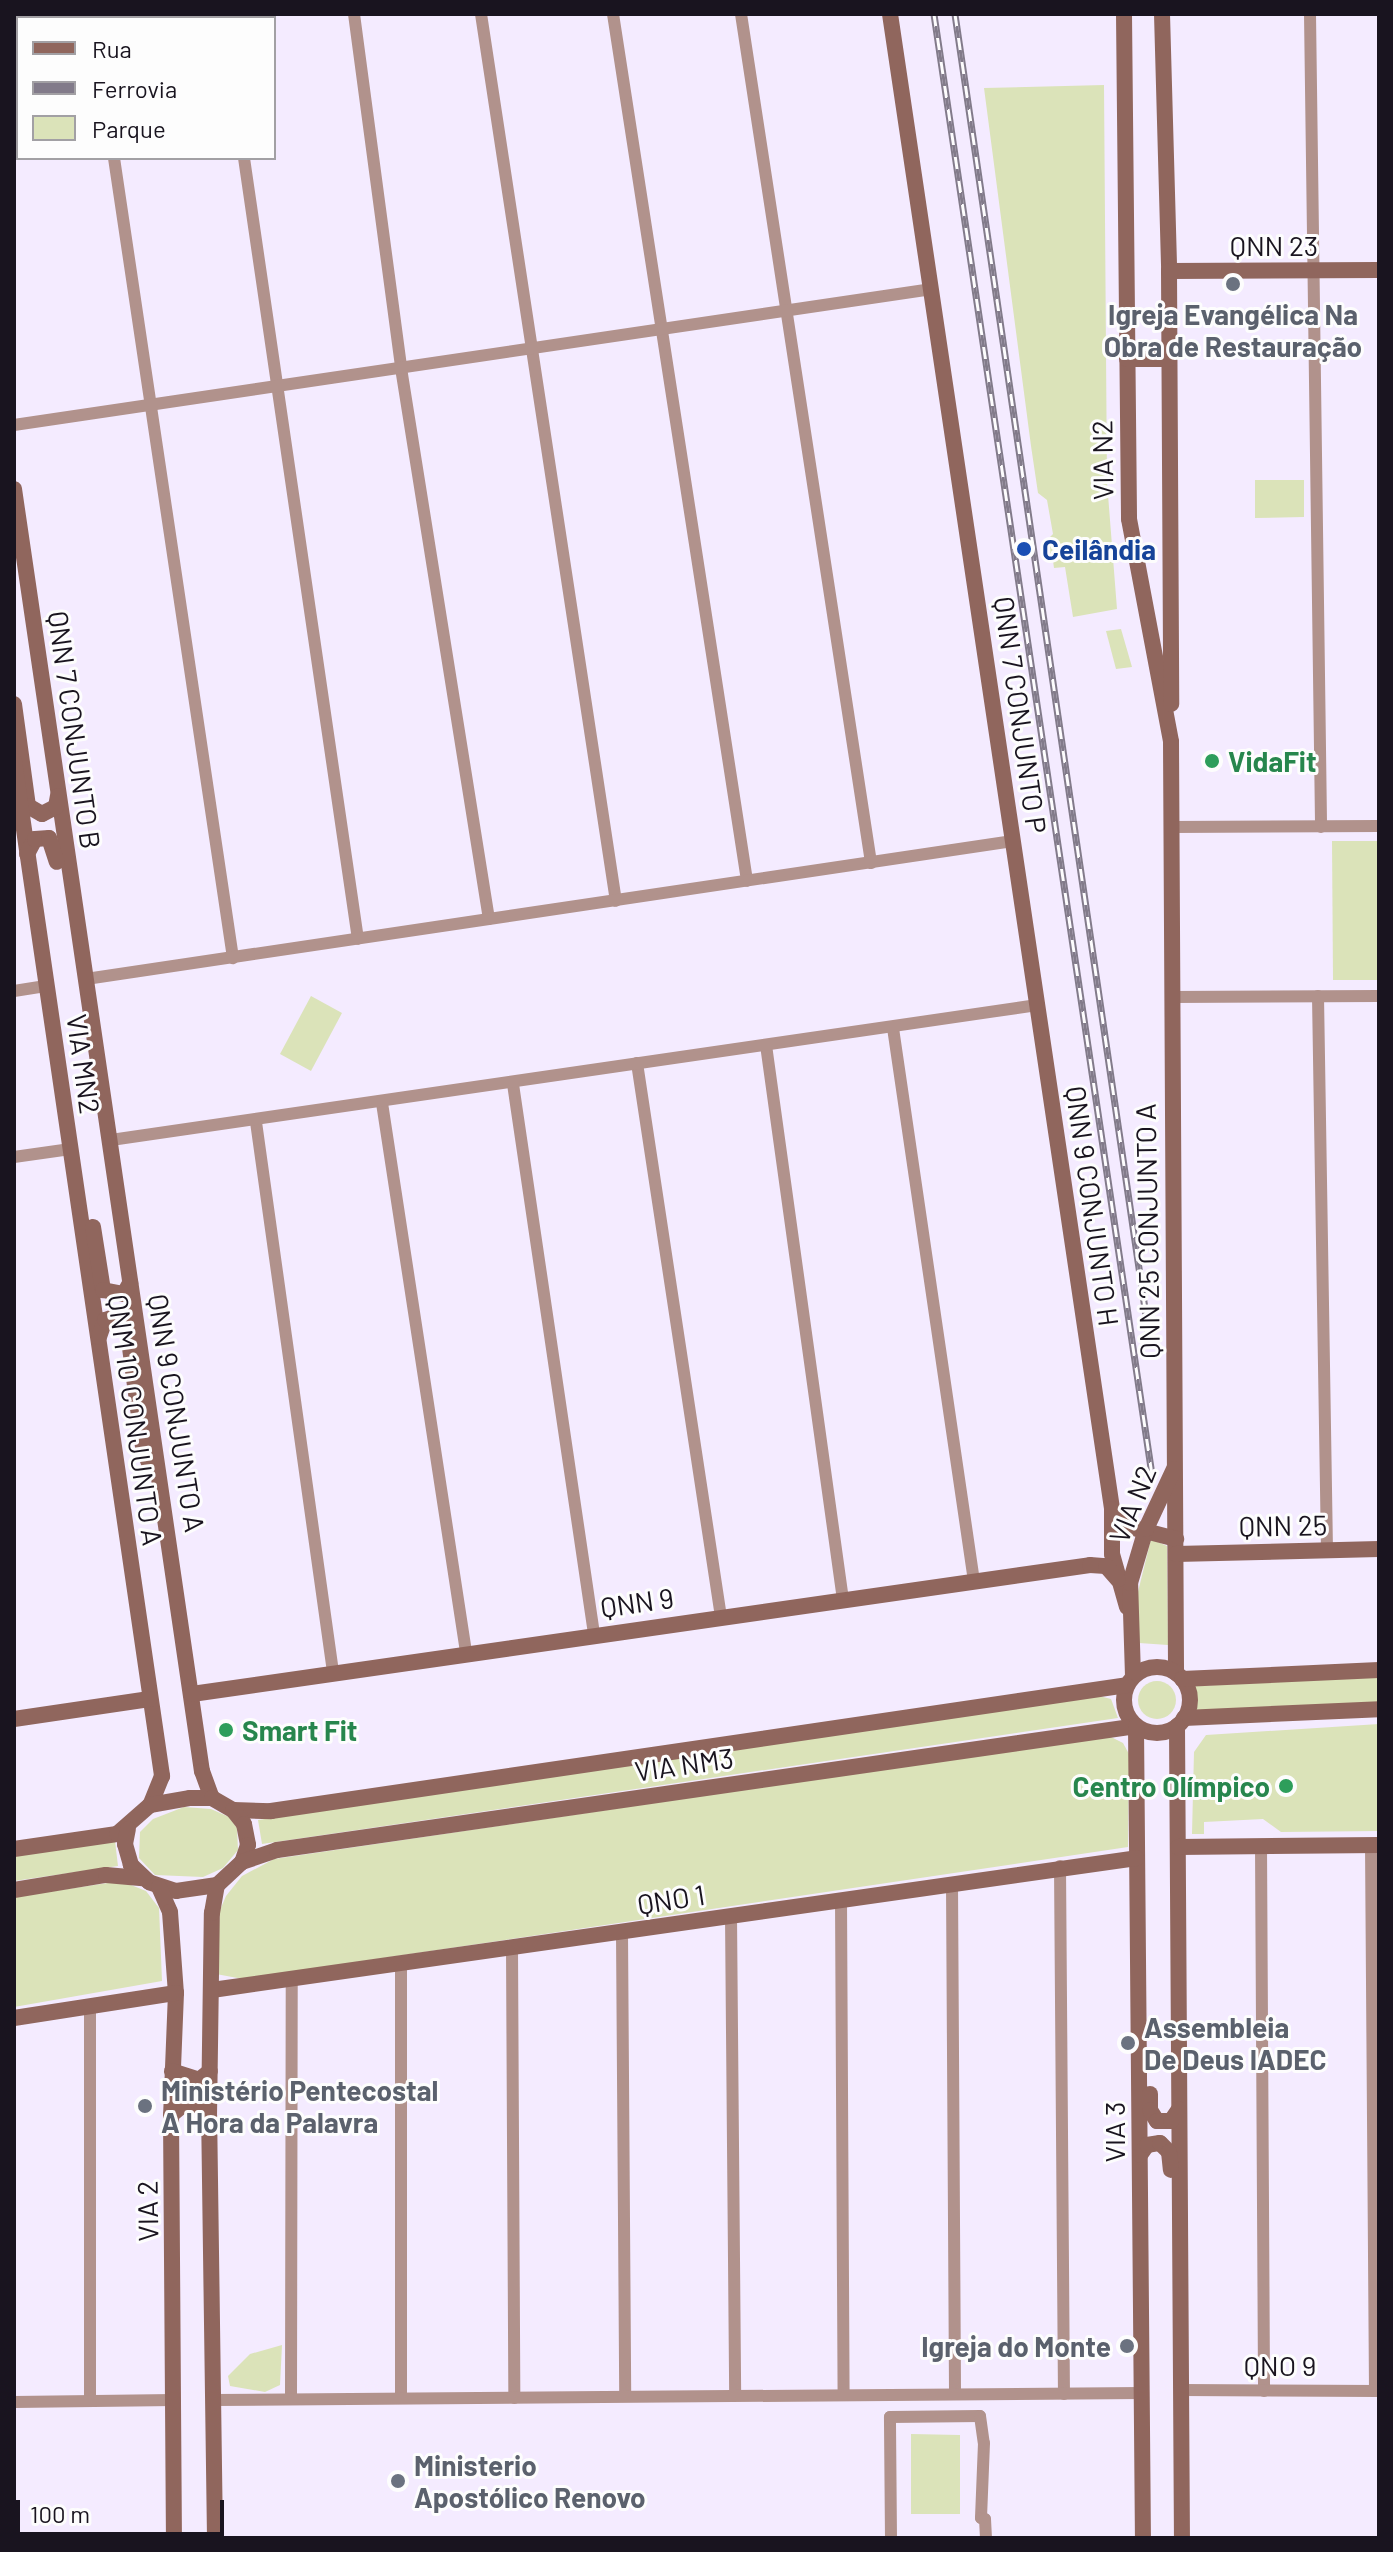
<!DOCTYPE html>
<html>
<head>
<meta charset="utf-8">
<style>
  body { margin:0 }
  #map { position:relative; width:1393px; height:2552px; overflow:hidden; background:#f4ebff; font-family:Barlow,sans-serif }
  div>[style] { position:absolute }
  .green>* { inset:0; background:#dbe3b9 }
  .round { border-radius:50% }
  .street>* { height:12px; margin:-6px; padding:0 6px; transform-origin:6px; border-radius:6px; background:#b1928c }
  .secondary>* { height:16px; margin:-8px; padding:0 8px; transform-origin:8px; border-radius:8px; background:#90665d }
  .secondary>.ring { margin:-8px; padding:0; box-sizing:content-box; background:none; border:16px solid #90665d; border-radius:50% }
  .rail>* { height:7px; margin-top:-3.5px; transform-origin:0; background:repeating-linear-gradient(90deg,#fdfdfd 0 12px,#827b8a 0 24px); box-sizing:border-box; border-block:2px solid #827b8a }
  .dots>* { width:22px; height:22px; translate:-50% -50%; box-sizing:border-box; border:4px solid #fdfdfd; border-radius:50% }
  span { translate:-50% -50%; white-space:nowrap; text-align:center; line-height:1.15; -webkit-text-stroke:6px #fdfdfd; paint-order:stroke }
  .street-label { font-size:28px; color:#19141f }
  .worship-label { font-size:28px; color:#5b616d; font-weight:700 }
  .left { translate:0 -50%; text-align:left }
  .right { translate:-100% -50%; text-align:right }
  .transit-label { font-size:28px; color:#164399; font-weight:700 }
  .leisure-label { font-size:28px; color:#27864d; font-weight:700 }
  .frame { position:absolute; inset:0; border:16px solid #19141f; pointer-events:none }
  .legend { position:absolute; left:16px; top:16px; width:260px; height:144px; box-sizing:border-box; background:#fdfdfd; border:2px solid #a2a0a4; margin:0; padding:10px 14px; list-style:none; font-size:24px; color:#19141f }
  .legend li { display:flex; align-items:center; gap:16px; height:40px }
  .legend b { width:40px; border:2px solid #a2a0a4 }
  .scale { position:absolute; left:16px; top:2500px; width:208px; height:36px; box-sizing:border-box; border:4px solid #19141f; border-top:0; padding-left:10px; font-size:24px; line-height:28px; white-space:nowrap; color:#19141f; -webkit-text-stroke:6px #fdfdfd; paint-order:stroke }
</style>
</head>
<body>
<div id="map">
  <div class="green">
    <i style="clip-path:polygon(1104px 85px,1107px 482px,1117px 609px,1073px 617px,1065px 567px,1054px 568px,1052px 554px,1046px 553px,1044px 543px,1053px 534px,1047px 500px,1038px 493px,1031px 446px,984px 88px)"></i>
    <i style="clip-path:polygon(1255px 480px,1304px 480px,1304px 517px,1255px 518px)"></i>
    <i style="clip-path:polygon(1121px 629px,1132px 667px,1116px 669px,1106px 631px)"></i>
    <i style="clip-path:polygon(1332px 841px,1379px 841px,1379px 980px,1333px 980px)"></i>
    <i style="clip-path:polygon(311px 996px,342px 1013px,311px 1071px,280px 1054px)"></i>
    <i style="clip-path:polygon(1151px 1539px,1167px 1546px,1168px 1645px,1139px 1643px,1134px 1608px)"></i>
    <i style="clip-path:polygon(1379px 1677px,1379px 1704px,1195px 1711px,1195px 1686px)"></i>
    <i class="round" style="left:1138px;top:1681px;width:38px;height:38px"></i>
    <i style="clip-path:polygon(1099px 1696px,1111px 1699px,1118px 1718px,262px 1844px,258px 1820px)"></i>
    <i style="clip-path:polygon(1379px 1724px,1379px 1831px,1281px 1832px,1263px 1819px,1204px 1822px,1204px 1834px,1192px 1834px,1194px 1752px,1206px 1735px)"></i>
    <i style="clip-path:polygon(1109px 1736px,1123px 1743px,1129px 1754px,1128px 1847px,243px 1979px,216px 1974px,220px 1910px,226px 1896px,242px 1876px,274px 1859px)"></i>
    <i style="clip-path:polygon(184px 1807px,211px 1809px,229px 1817px,237px 1828px,238px 1850px,223px 1868px,203px 1877px,155px 1875px,139px 1858px,140px 1832px,153px 1819px)"></i>
    <i style="clip-path:polygon(115px 1841px,118px 1866px,14px 1881px,14px 1856px)"></i>
    <i style="clip-path:polygon(121px 1881px,146px 1891px,159px 1908px,162px 1981px,14px 2007px,14px 1897px)"></i>
    <i style="clip-path:polygon(282px 2345px,280px 2385px,265px 2392px,230px 2386px,228px 2376px,250px 2354px)"></i>
    <i style="clip-path:polygon(911px 2434px,960px 2435px,960px 2514px,911px 2514px)"></i>
  </div>
  <div class="street">
    <i style="left:94px;top:14px;width:4px;rotate:76deg"></i>
    <i style="left:224px;top:14px;width:4px;rotate:76deg"></i>
    <i style="left:354px;top:14px;width:357px;rotate:82.4deg"></i>
    <i style="left:401px;top:368px;width:558px;rotate:80.93deg"></i>
    <i style="left:481px;top:14px;width:897px;rotate:81.35deg"></i>
    <i style="left:613px;top:14px;width:877px;rotate:81.21deg"></i>
    <i style="left:741px;top:14px;width:859px;rotate:81.29deg"></i>
    <i style="left:1310px;top:14px;width:813px;rotate:89.22deg"></i>
    <i style="left:114px;top:158px;width:809px;rotate:81.54deg"></i>
    <i style="left:244px;top:158px;width:789px;rotate:81.7deg"></i>
    <i style="left:14px;top:425px;width:928px;rotate:-8.43deg"></i>
    <i style="left:1171px;top:827px;width:208px;rotate:-0.3deg"></i>
    <i style="left:86px;top:979px;width:937px;rotate:-8.47deg"></i>
    <i style="left:14px;top:991px;width:32px;rotate:-9deg"></i>
    <i style="left:1318px;top:996px;width:553px;rotate:89.07deg"></i>
    <i style="left:1171px;top:997px;width:208px;rotate:-0.3deg"></i>
    <i style="left:893px;top:1028px;width:559px;rotate:81.67deg"></i>
    <i style="left:766px;top:1045px;width:560px;rotate:82.1deg"></i>
    <i style="left:637px;top:1063px;width:560px;rotate:81.38deg"></i>
    <i style="left:513px;top:1084px;width:556px;rotate:81.62deg"></i>
    <i style="left:382px;top:1103px;width:555px;rotate:81.3deg"></i>
    <i style="left:256px;top:1122px;width:555px;rotate:82.03deg"></i>
    <i style="left:111px;top:1140px;width:936px;rotate:-8.29deg"></i>
    <i style="left:14px;top:1157px;width:57px;rotate:-8.1deg"></i>
    <i style="left:1371px;top:1845px;width:546px;rotate:89.58deg"></i>
    <i style="left:1261px;top:1846px;width:545px;rotate:89.68deg"></i>
    <i style="left:1060px;top:1866px;width:528px;rotate:89.57deg"></i>
    <i style="left:952px;top:1884px;width:509px;rotate:89.66deg"></i>
    <i style="left:841px;top:1899px;width:496px;rotate:89.7deg"></i>
    <i style="left:731px;top:1916px;width:476px;rotate:89.5deg"></i>
    <i style="left:622px;top:1933px;width:462px;rotate:89.6deg"></i>
    <i style="left:512px;top:1948px;width:450px;rotate:89.7deg"></i>
    <i style="left:401px;top:1966px;width:432px;rotate:90deg"></i>
    <i style="left:1181px;top:2390px;width:198px;rotate:0.3deg"></i>
    <i style="left:291px;top:2398px;width:417px;rotate:-89.9deg"></i>
    <i style="left:90px;top:2400px;width:394px;rotate:-90deg"></i>
    <i style="left:214px;top:2400px;width:928px;rotate:-0.43deg"></i>
    <i style="left:14px;top:2402px;width:160px;rotate:-0.7deg"></i>
    <i style="left:891px;top:2538px;width:121px;rotate:-90.5deg"></i>
    <i style="left:890px;top:2417px;width:90px;rotate:-0.6deg"></i>
    <i style="left:980px;top:2416px;width:27px;rotate:82deg"></i>
    <i style="left:984px;top:2443px;width:75px;rotate:92.3deg"></i>
    <i style="left:981px;top:2518px;width:4px;rotate:14deg"></i>
    <i style="left:985px;top:2519px;width:19px;rotate:87deg"></i>
  </div>
  <div class="secondary">
    <i style="left:890px;top:14px;width:1511px;rotate:81.55deg"></i>
    <i style="left:1112px;top:1509px;width:45px;rotate:90deg"></i>
    <i style="left:1112px;top:1554px;width:55px;rotate:74.2deg"></i>
    <i style="left:1124px;top:14px;width:505px;rotate:89.43deg"></i>
    <i style="left:1129px;top:519px;width:227px;rotate:79.3deg"></i>
    <i style="left:1171px;top:742px;width:931px;rotate:89.69deg"></i>
    <i style="left:1162px;top:14px;width:257px;rotate:88.4deg"></i>
    <i style="left:1169px;top:271px;width:433px;rotate:89.7deg"></i>
    <i style="left:1169px;top:271px;width:210px;rotate:-0.3deg"></i>
    <i style="left:1127px;top:359px;width:42px"></i>
    <i style="left:14px;top:489px;width:1296px;rotate:81.66deg"></i>
    <i style="left:202px;top:1771px;width:29px;rotate:70deg"></i>
    <i style="left:14px;top:704px;width:103px;rotate:82.2deg"></i>
    <i style="left:28px;top:806px;width:16px;rotate:30deg"></i>
    <i style="left:42px;top:814px;width:16px;rotate:-27deg"></i>
    <i style="left:56px;top:807px;width:11px;rotate:-80deg"></i>
    <i style="left:14px;top:761px;width:1026px;rotate:81.7deg"></i>
    <i style="left:162px;top:1776px;width:31px;rotate:112deg"></i>
    <i style="left:27px;top:854px;width:17px;rotate:-62deg"></i>
    <i style="left:35px;top:839px;width:14px;rotate:-4deg"></i>
    <i style="left:49px;top:838px;width:25px;rotate:72deg"></i>
    <i style="left:93px;top:1227px;width:64px;rotate:81deg"></i>
    <i style="left:103px;top:1290px;width:21px;rotate:11deg"></i>
    <i style="left:124px;top:1294px;width:13px;rotate:-61deg"></i>
    <i style="left:99px;top:1337px;width:18px;rotate:-71deg"></i>
    <i style="left:105px;top:1320px;width:9px;rotate:-18deg"></i>
    <i style="left:114px;top:1317px;width:15px;rotate:32deg"></i>
    <i style="left:127px;top:1325px;width:122px;rotate:82.5deg"></i>
    <i style="left:143px;top:1446px;width:28px;rotate:71deg"></i>
    <i style="left:1112px;top:1509px;width:19px;rotate:58deg"></i>
    <i style="left:1122px;top:1525px;width:56px;rotate:14.5deg"></i>
    <i style="left:1176px;top:1554px;width:203px;rotate:-1.4deg"></i>
    <i class="ring" style="left:1124px;top:1667px;width:50px;height:50px"></i>
    <i style="left:1133px;top:1676px;width:93px;rotate:-91.8deg"></i>
    <i style="left:1130px;top:1583px;width:56px;rotate:-73.5deg"></i>
    <i style="left:1146px;top:1529px;width:66px;rotate:-65deg"></i>
    <i style="left:1182px;top:1679px;width:197px;rotate:-2.6deg"></i>
    <i style="left:192px;top:1694px;width:907px;rotate:-8.17deg"></i>
    <i style="left:1090px;top:1565px;width:16px;rotate:4deg"></i>
    <i style="left:1106px;top:1566px;width:18px;rotate:49deg"></i>
    <i style="left:1184px;top:1718px;width:195px;rotate:-2.6deg"></i>
    <i style="left:14px;top:1719px;width:137px;rotate:-8.4deg"></i>
    <i style="left:1177px;top:1726px;width:812px;rotate:89.65deg"></i>
    <i style="left:233px;top:1810px;width:38px;rotate:2deg"></i>
    <i style="left:271px;top:1811px;width:865px;rotate:-8.37deg"></i>
    <i style="left:1178px;top:1847px;width:201px;rotate:-0.6deg"></i>
    <i style="left:14px;top:1849px;width:104px;rotate:-8.3deg"></i>
    <i style="left:117px;top:1834px;width:44px;rotate:-41.3deg"></i>
    <i style="left:150px;top:1805px;width:41px;rotate:-9.9deg"></i>
    <i style="left:190px;top:1798px;width:22px"></i>
    <i style="left:212px;top:1798px;width:24px;rotate:30deg"></i>
    <i style="left:233px;top:1810px;width:18px;rotate:52deg"></i>
    <i style="left:244px;top:1824px;width:21px;rotate:79deg"></i>
    <i style="left:248px;top:1845px;width:18px;rotate:109deg"></i>
    <i style="left:242px;top:1862px;width:34px;rotate:137deg"></i>
    <i style="left:217px;top:1885px;width:41px;rotate:171.7deg"></i>
    <i style="left:176px;top:1891px;width:28px;rotate:-162deg"></i>
    <i style="left:149px;top:1882px;width:25px;rotate:-137deg"></i>
    <i style="left:131px;top:1865px;width:22px;rotate:-106deg"></i>
    <i style="left:125px;top:1844px;width:15px;rotate:-79deg"></i>
    <i style="left:242px;top:1862px;width:37px;rotate:-19deg"></i>
    <i style="left:277px;top:1850px;width:868px;rotate:-8.21deg"></i>
    <i style="left:1136px;top:1726px;width:812px;rotate:89.51deg"></i>
    <i style="left:159px;top:1887px;width:27px;rotate:66deg"></i>
    <i style="left:170px;top:1912px;width:81px;rotate:85.8deg"></i>
    <i style="left:176px;top:1993px;width:122px;rotate:92.3deg"></i>
    <i style="left:171px;top:2115px;width:423px;rotate:89.6deg"></i>
    <i style="left:14px;top:1890px;width:93px;rotate:-9.3deg"></i>
    <i style="left:106px;top:1875px;width:37px;rotate:5deg"></i>
    <i style="left:212px;top:1990px;width:934px;rotate:-8.12deg"></i>
    <i style="left:14px;top:2018px;width:164px;rotate:-8.8deg"></i>
    <i style="left:172px;top:2071px;width:28px;rotate:18deg"></i>
    <i style="left:199px;top:2080px;width:14px;rotate:-39deg"></i>
    <i style="left:1150px;top:2094px;width:16px;rotate:90deg"></i>
    <i style="left:1150px;top:2110px;width:13px;rotate:58deg"></i>
    <i style="left:1157px;top:2121px;width:14px"></i>
    <i style="left:1171px;top:2121px;width:14px;rotate:-56deg"></i>
    <i style="left:171px;top:2115px;width:17px;rotate:-40deg"></i>
    <i style="left:184px;top:2104px;width:15px;rotate:4deg"></i>
    <i style="left:199px;top:2105px;width:16px;rotate:50deg"></i>
    <i style="left:1140px;top:2155px;width:12px;rotate:-55deg"></i>
    <i style="left:1147px;top:2145px;width:13px;rotate:-9deg"></i>
    <i style="left:1160px;top:2143px;width:13px;rotate:45deg"></i>
    <i style="left:1169px;top:2152px;width:18px;rotate:84deg"></i>
    <i style="left:215px;top:2538px;width:421px;rotate:-90.8deg"></i>
    <i style="left:209px;top:2117px;width:204px;rotate:-89.2deg"></i>
    <i style="left:212px;top:1913px;width:28px;rotate:-80deg"></i>
  </div>
  <div class="rail">
    <i style="left:934px;top:14px;width:1476px;rotate:81.51deg"></i>
    <i style="left:955px;top:14px;width:1335px;rotate:81.65deg"></i>
  </div>
  <div class="dots">
    <i style="left:1233px;top:284px;background:#6b7280"></i>
    <i style="left:1024px;top:549px;background:#1a4fb4"></i>
    <i style="left:1212px;top:761px;background:#2e9e5b"></i>
    <i style="left:226px;top:1730px;background:#2e9e5b"></i>
    <i style="left:1286px;top:1786px;background:#2e9e5b"></i>
    <i style="left:1128px;top:2043px;background:#6b7280"></i>
    <i style="left:145px;top:2106px;background:#6b7280"></i>
    <i style="left:1127px;top:2346px;background:#6b7280"></i>
    <i style="left:398px;top:2481px;background:#6b7280"></i>
  </div>
  <div class="street-label">
    <span style="left:1274px;top:245px">QNN 23</span>
    <span style="left:1102px;top:460px;rotate:-91deg">VIA N2</span>
    <span style="left:1021px;top:715px;rotate:82deg">QNN 7 CONJUNTO P</span>
    <span style="left:75px;top:730px;rotate:82deg">QNN 7 CONJUNTO B</span>
    <span style="left:84px;top:1064px;rotate:82deg">VIA MN2</span>
    <span style="left:1093px;top:1206px;rotate:82deg">QNN 9 CONJUNTO H</span>
    <span style="left:1147px;top:1231px;rotate:-91deg">QNN 25 CONJUNTO A</span>
    <span style="left:177px;top:1413px;rotate:81deg">QNN 9 CONJUNTO A</span>
    <span style="left:136px;top:1420px;rotate:82deg">QNM 10 CONJUNTO A</span>
    <span style="left:1132px;top:1504px;rotate:-68deg">VIA N2</span>
    <span style="left:1283px;top:1525px;rotate:-1deg">QNN 25</span>
    <span style="left:637px;top:1602px;rotate:-8deg">QNN 9</span>
    <span style="left:684px;top:1764px;rotate:-8deg">VIA NM3</span>
    <span style="left:671px;top:1899px;rotate:-9deg">QNO 1</span>
    <span style="left:1114px;top:2132px;rotate:-90deg">VIA 3</span>
    <span style="left:147px;top:2211px;rotate:-91deg">VIA 2</span>
    <span style="left:1280px;top:2365px">QNO 9</span>
  </div>
  <div class="worship-label">
    <span style="left:1233px;top:330px">Igreja Evangélica Na<br>Obra de Restauração</span>
    <span class="left" style="left:1144px;top:2043px">Assembleia<br>De Deus IADEC</span>
    <span class="left" style="left:161px;top:2106px">Ministério Pentecostal<br>A Hora da Palavra</span>
    <span class="right" style="left:1111px;top:2346px">Igreja do Monte</span>
    <span class="left" style="left:414px;top:2481px">Ministerio<br>Apostólico Renovo</span>
  </div>
  <div class="transit-label">
    <span class="left" style="left:1042px;top:549px">Ceilândia</span>
  </div>
  <div class="leisure-label">
    <span class="left" style="left:1228px;top:761px">VidaFit</span>
    <span class="left" style="left:242px;top:1730px">Smart Fit</span>
    <span class="right" style="left:1270px;top:1786px">Centro Olímpico</span>
  </div>
  <div class="frame"></div>
  <ul class="legend">
  <li><b style="height:10px;background:#90665d"></b>Rua</li>
  <li><b style="height:10px;background:#827b8a"></b>Ferrovia</li>
  <li><b style="height:22px;background:#dbe3b9"></b>Parque</li>
  </ul>
  <div class="scale">100 m</div>
</div>
</body>
</html>
